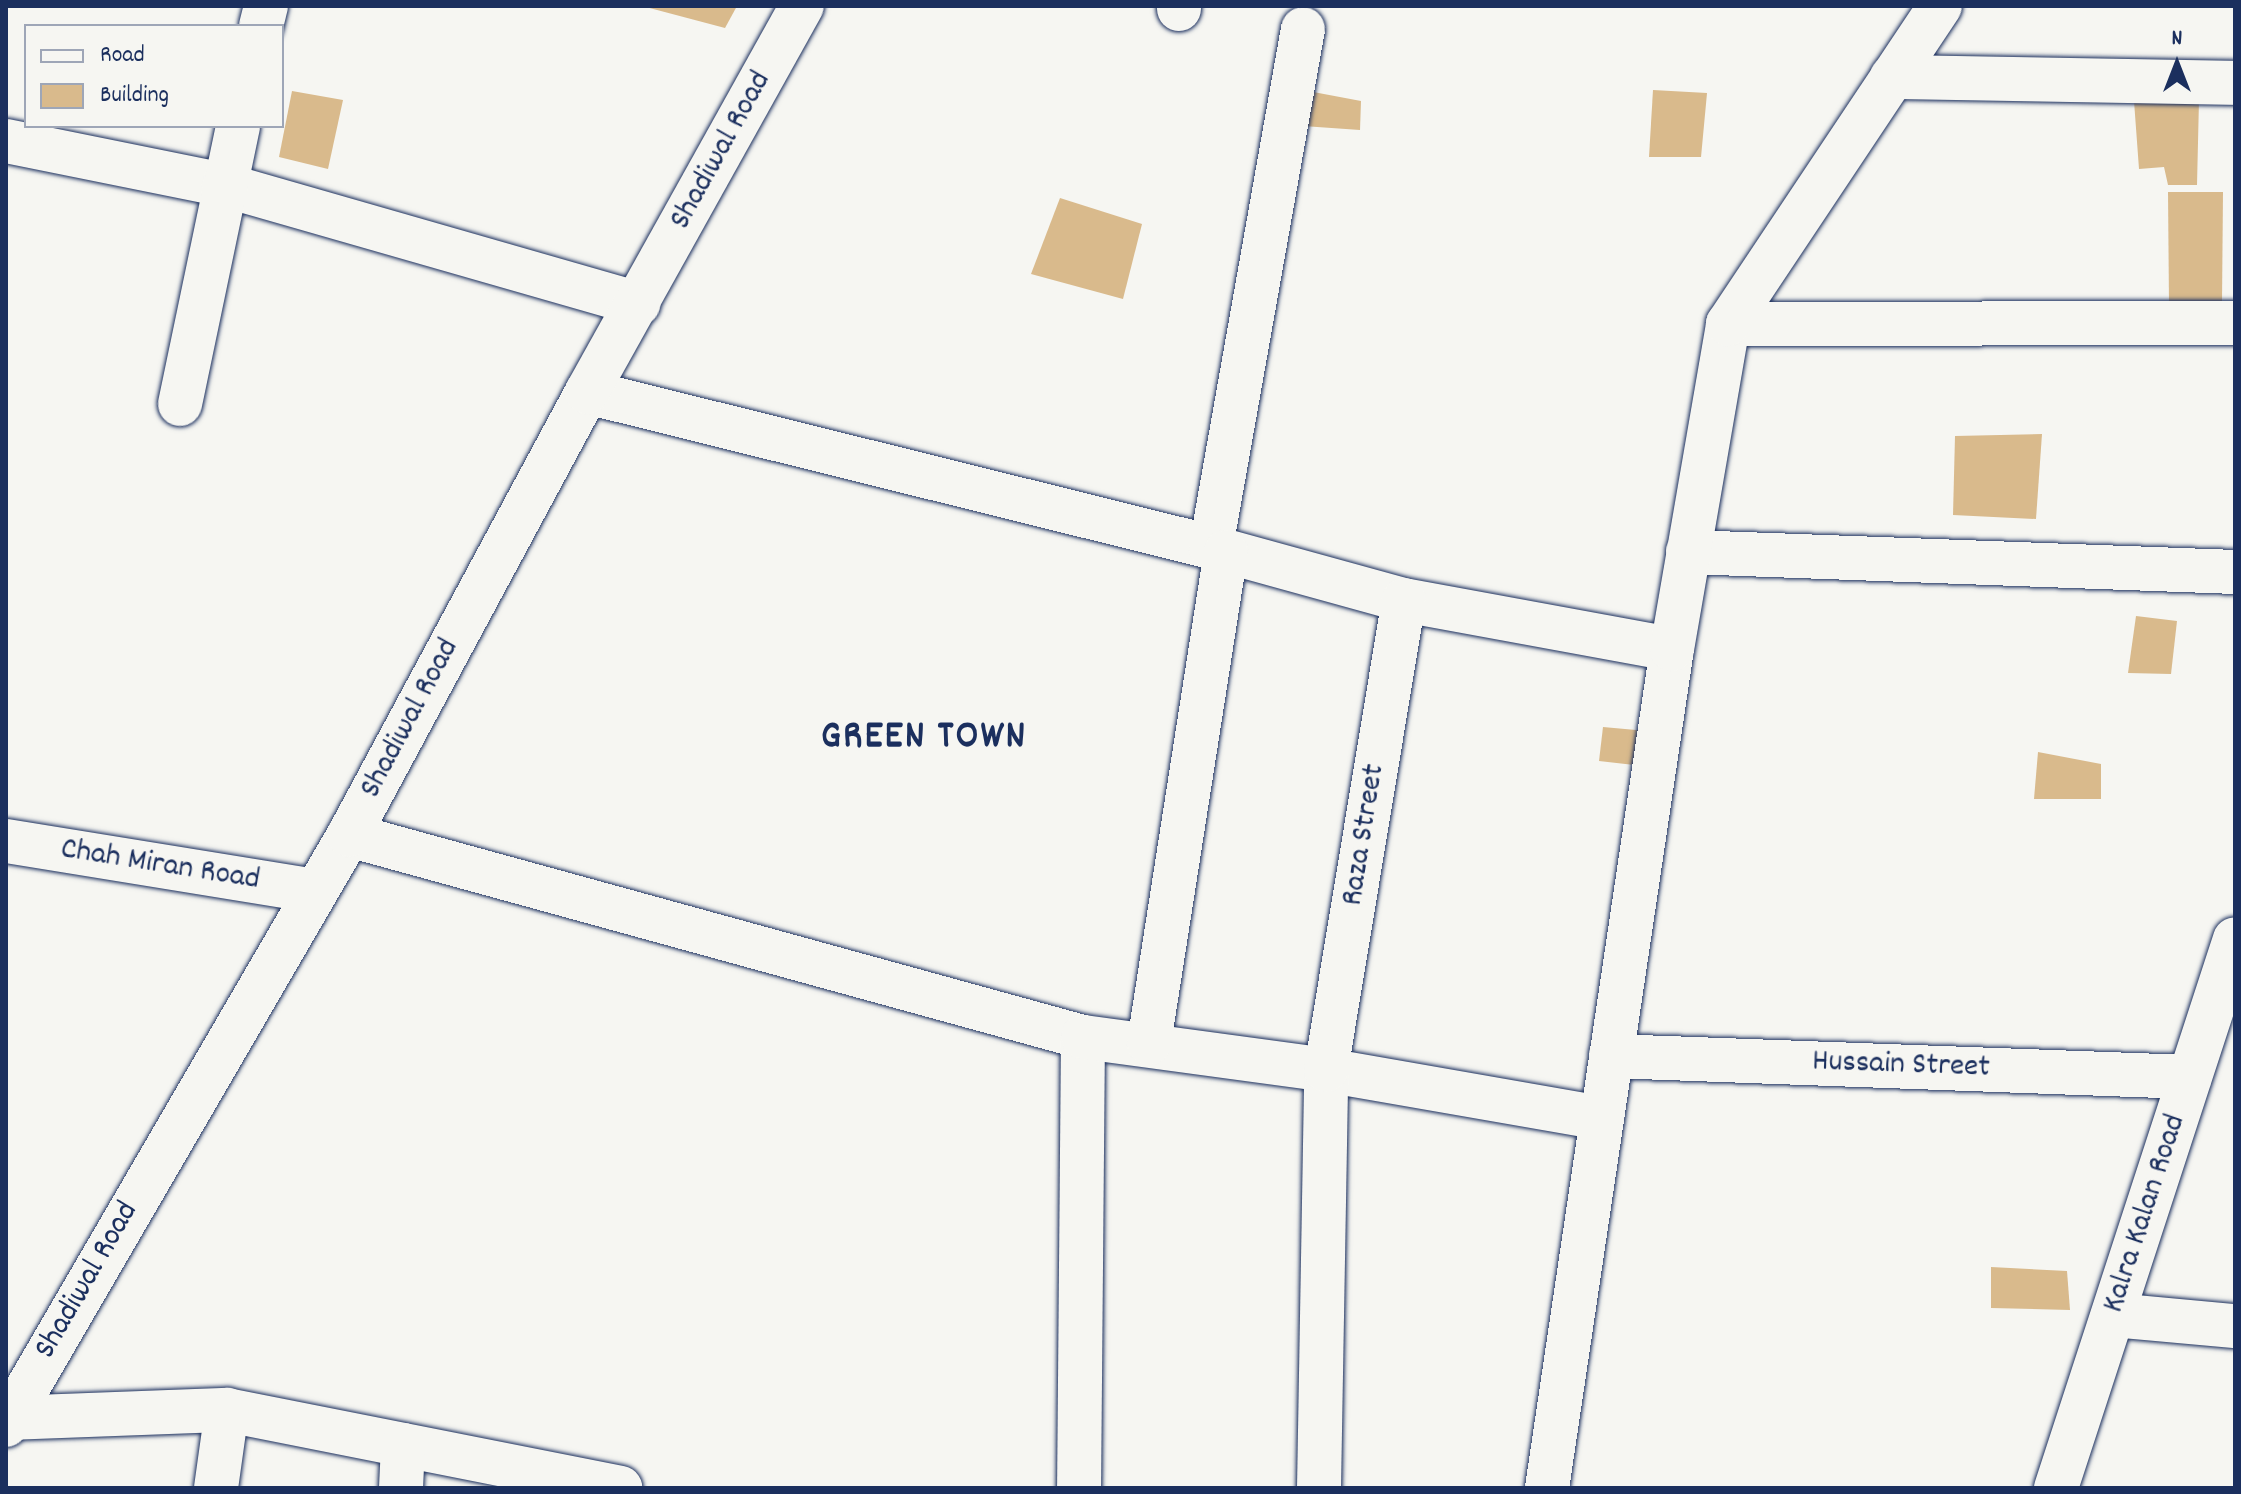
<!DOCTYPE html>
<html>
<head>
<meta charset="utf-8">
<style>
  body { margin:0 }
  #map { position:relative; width:2241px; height:1494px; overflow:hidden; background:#f6f6f2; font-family:Dekko,sans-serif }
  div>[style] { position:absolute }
  .building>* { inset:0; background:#d9ba8c }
  .roads { filter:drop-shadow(0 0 2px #1b2f5e) drop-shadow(0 0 2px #1b2f5e) }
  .minor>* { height:44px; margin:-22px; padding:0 22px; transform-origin:22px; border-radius:22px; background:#f6f6f2 }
  .major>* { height:44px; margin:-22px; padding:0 22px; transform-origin:22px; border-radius:22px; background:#f6f6f2 }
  span { translate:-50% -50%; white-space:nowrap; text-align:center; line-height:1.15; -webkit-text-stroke:6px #f6f6f2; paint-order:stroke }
  .street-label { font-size:32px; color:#1b2f5e }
  .district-label { font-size:40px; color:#1b2f5e; font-weight:700; letter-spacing:2px }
  .frame { position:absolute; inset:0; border:8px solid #1b2f5e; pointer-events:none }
  .legend { position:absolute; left:24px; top:24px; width:260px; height:104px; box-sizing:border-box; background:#f6f6f2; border:2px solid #9ea6b7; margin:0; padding:10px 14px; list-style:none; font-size:24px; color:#1b2f5e }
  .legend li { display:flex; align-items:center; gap:16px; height:40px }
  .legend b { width:40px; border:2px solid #9ea6b7 }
  .north { position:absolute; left:2137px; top:24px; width:80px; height:80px; -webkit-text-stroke:6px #f6f6f2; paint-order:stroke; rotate:0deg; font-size:22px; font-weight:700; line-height:32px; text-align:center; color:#1b2f5e }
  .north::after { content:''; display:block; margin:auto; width:28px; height:36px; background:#1b2f5e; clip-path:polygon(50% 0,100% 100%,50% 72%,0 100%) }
</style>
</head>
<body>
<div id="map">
  <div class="building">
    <i style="clip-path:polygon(642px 6px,737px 6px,725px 28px)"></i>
    <i style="clip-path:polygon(1653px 90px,1707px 93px,1701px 157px,1649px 157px)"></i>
    <i style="clip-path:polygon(292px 91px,343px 100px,328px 169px,279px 157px)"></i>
    <i style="clip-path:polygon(1308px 91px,1361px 101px,1360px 130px,1303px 126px)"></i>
    <i style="clip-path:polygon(2199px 100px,2197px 185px,2168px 185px,2164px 167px,2139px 169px,2134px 101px)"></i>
    <i style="clip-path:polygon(2168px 192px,2223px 192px,2222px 303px,2169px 305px)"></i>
    <i style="clip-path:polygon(1060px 198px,1142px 224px,1123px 299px,1031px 274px)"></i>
    <i style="clip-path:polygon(2042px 434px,2036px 519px,1953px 515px,1955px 436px)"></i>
    <i style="clip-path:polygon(2136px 616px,2177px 621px,2171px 674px,2128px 673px)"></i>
    <i style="clip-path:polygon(1603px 727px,1647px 731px,1643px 766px,1599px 761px)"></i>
    <i style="clip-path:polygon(2038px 752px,2101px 764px,2101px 799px,2034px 799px)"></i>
    <i style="clip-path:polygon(1991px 1267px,2067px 1271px,2070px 1310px,1991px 1308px)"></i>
  </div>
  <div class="roads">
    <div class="minor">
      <i style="left:1179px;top:9px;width:3px;rotate:-90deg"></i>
      <i style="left:261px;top:26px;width:21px;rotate:-76deg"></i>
      <i style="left:1892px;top:77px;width:343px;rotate:1deg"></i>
      <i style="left:6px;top:141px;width:222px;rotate:11.4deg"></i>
      <i style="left:224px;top:185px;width:431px;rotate:16deg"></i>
      <i style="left:1728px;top:324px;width:507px;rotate:-0.11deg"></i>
      <i style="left:587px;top:392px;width:643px;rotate:13.95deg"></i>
      <i style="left:1211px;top:547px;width:200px;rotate:15.4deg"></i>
      <i style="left:1404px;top:600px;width:272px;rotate:10.4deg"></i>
      <i style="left:180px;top:404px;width:284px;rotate:-78.2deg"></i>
      <i style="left:1211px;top:547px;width:526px;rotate:-79.93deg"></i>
      <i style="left:1688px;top:552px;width:547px;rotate:2.09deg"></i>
      <i style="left:349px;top:835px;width:761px;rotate:15.39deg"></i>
      <i style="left:1083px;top:1037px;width:451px;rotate:90.5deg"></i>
      <i style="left:6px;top:841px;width:313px;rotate:9.2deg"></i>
      <i style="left:1083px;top:1037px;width:245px;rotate:7.7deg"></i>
      <i style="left:1326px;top:1070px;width:280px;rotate:9.9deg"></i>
      <i style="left:1149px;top:1043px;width:497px;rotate:-81.1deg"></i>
      <i style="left:1611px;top:1056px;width:579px;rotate:2.08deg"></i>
      <i style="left:2113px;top:1315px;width:122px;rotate:5.2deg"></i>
      <i style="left:6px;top:1418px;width:221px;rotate:-2.1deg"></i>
      <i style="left:227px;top:1410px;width:401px;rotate:11.2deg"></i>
      <i style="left:216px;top:1488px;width:79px;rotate:-82deg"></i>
      <i style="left:401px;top:1488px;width:43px;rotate:-87.3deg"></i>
      <i style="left:1319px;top:1488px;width:418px;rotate:-89deg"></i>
      <i style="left:1326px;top:1070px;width:476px;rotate:-80.6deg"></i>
      <i style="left:1547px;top:1488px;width:848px;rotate:-81.53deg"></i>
      <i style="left:1672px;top:649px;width:330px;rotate:-80.2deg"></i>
      <i style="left:1728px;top:324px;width:382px;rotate:-56.3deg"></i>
      <i style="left:2056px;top:1488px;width:577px;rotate:-71.94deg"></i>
    </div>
    <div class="major">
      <i style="left:6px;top:1425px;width:682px;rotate:-59.83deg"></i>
      <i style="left:349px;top:835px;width:503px;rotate:-61.75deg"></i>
      <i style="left:587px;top:392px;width:442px;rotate:-60.9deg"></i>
    </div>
  </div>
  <div class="street-label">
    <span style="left:722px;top:151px;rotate:-61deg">Shadiwal Road</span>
    <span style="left:411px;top:719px;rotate:-62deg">Shadiwal Road</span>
    <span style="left:1365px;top:835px;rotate:-81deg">Raza Street</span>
    <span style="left:160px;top:866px;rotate:9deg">Chah Miran Road</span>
    <span style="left:1901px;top:1066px;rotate:2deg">Hussain Street</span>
    <span style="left:2146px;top:1214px;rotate:-72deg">Kalra Kalan Road</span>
    <span style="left:88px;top:1281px;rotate:-60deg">Shadiwal Road</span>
  </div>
  <div class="district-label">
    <span style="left:924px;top:739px">GREEN TOWN</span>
  </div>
  <div class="frame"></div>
  <ul class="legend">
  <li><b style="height:10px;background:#f6f6f2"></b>Road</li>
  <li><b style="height:22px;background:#d9ba8c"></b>Building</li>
  </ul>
  <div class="north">N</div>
</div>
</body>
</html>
